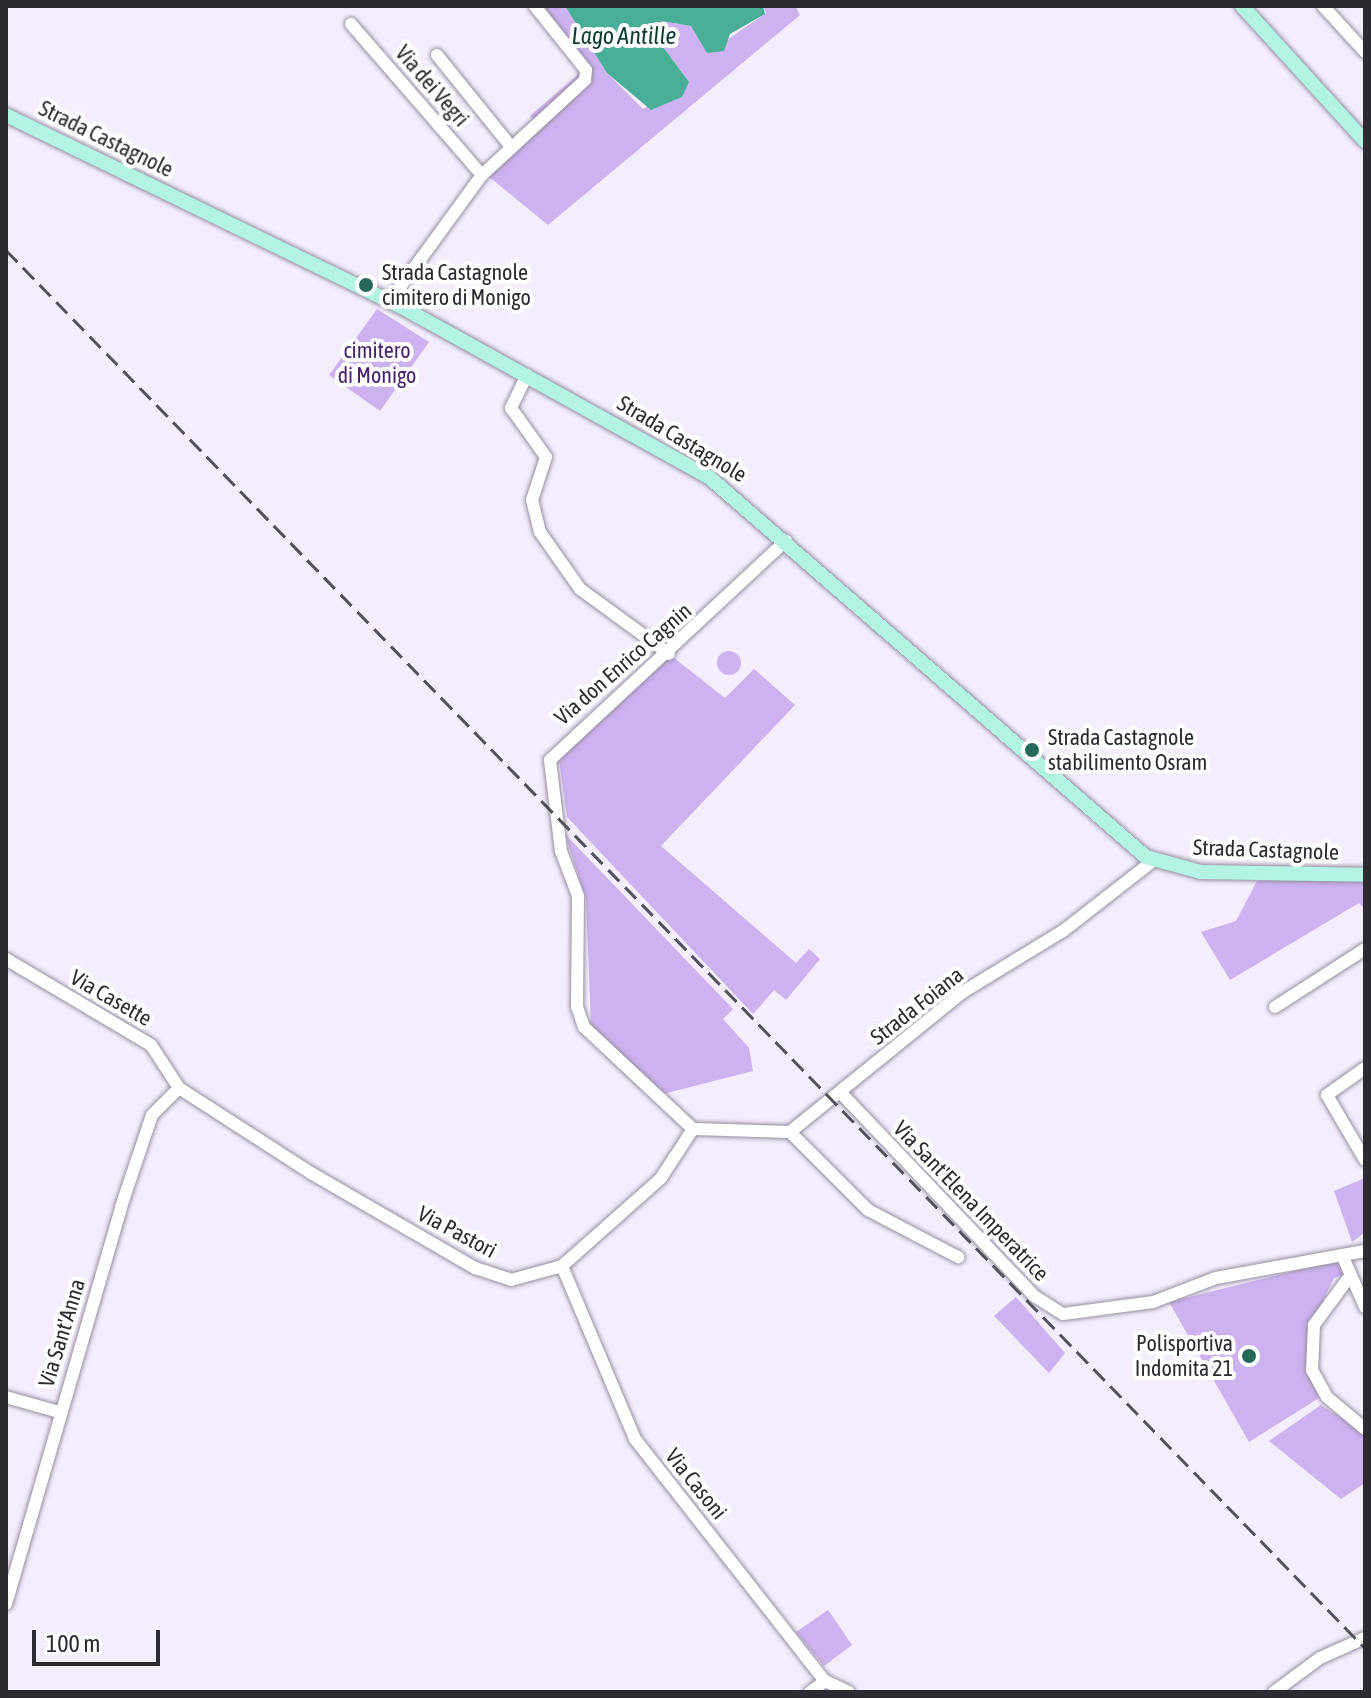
<!DOCTYPE html>
<html>
<head>
<meta charset="utf-8">
<style>
  body { margin:0 }
  #map { position:relative; width:1371px; height:1698px; overflow:hidden; background:#f3edfd; font-family:"Asap Condensed",sans-serif }
  div>[style] { position:absolute }
  .green>* { inset:0; background:#cdb2f0 }
  .round { border-radius:50% }
  .water>* { inset:0; background:#49ae96 }
  .roads { filter:drop-shadow(0 0 2px #968fa1) drop-shadow(0 0 2px #968fa1) }
  .minor>* { height:12px; margin:-6px; padding:0 6px; transform-origin:6px; border-radius:6px; background:#fff }
  .major>* { height:14px; margin:-7px; padding:0 7px; transform-origin:7px; border-radius:7px; background:#b2f3e3 }
  .rail>* { height:3px; margin-top:-1.5px; transform-origin:0; background:repeating-linear-gradient(90deg,#54515a 0 16px,transparent 0 24px) }
  .dots>* { width:22px; height:22px; translate:-50% -50%; box-sizing:border-box; border:4px solid #fff; border-radius:50% }
  span { translate:-50% -50%; white-space:nowrap; text-align:center; line-height:1.15; -webkit-text-stroke:8px #fff; paint-order:stroke }
  .street-label { font-size:22px; color:#2d2a32 }
  .poi-label { font-size:22px; color:#2d2a32 }
  .left { translate:0 -50%; text-align:left }
  .right { translate:-100% -50%; text-align:right }
  .park-label { font-size:22px; color:#49206f }
  .water-label { font-size:24px; color:#0e3c32; font-style:italic }
  .frame { position:absolute; inset:0; border:8px solid #2d2a32; pointer-events:none }
  .scale { position:absolute; left:32px; top:1630px; width:128px; height:36px; box-sizing:border-box; border:4px solid #2d2a32; border-top:0; padding-left:10px; font-size:24px; line-height:28px; white-space:nowrap; color:#2d2a32; -webkit-text-stroke:6px #fff; paint-order:stroke }
</style>
</head>
<body>
<div id="map">
  <div class="green">
    <i style="clip-path:polygon(534px 6px,565px 6px,607px 73px,643px 109px,689px 82px,655px 36px,661px 21px,691px 26px,708px 53px,766px 13px,763px 6px,795px 6px,800px 15px,548px 225px,488px 176px,535px 122px,530px 116px,587px 67px)"></i>
    <i style="clip-path:polygon(377px 309px,429px 342px,380px 411px,329px 375px)"></i>
    <i class="round" style="left:717px;top:651px;width:24px;height:24px"></i>
    <i style="clip-path:polygon(669px 654px,725px 698px,754px 669px,795px 705px,661px 846px,796px 963px,809px 949px,820px 959px,786px 1000px,774px 990px,753px 1014px,567px 817px,558px 753px)"></i>
    <i style="clip-path:polygon(565px 834px,733px 1009px,723px 1019px,749px 1048px,753px 1071px,663px 1094px,591px 1025px,586px 899px)"></i>
    <i style="clip-path:polygon(1365px 880px,1365px 909px,1359px 903px,1230px 980px,1201px 932px,1236px 921px,1257px 881px)"></i>
    <i style="clip-path:polygon(1365px 1178px,1365px 1232px,1352px 1242px,1334px 1191px)"></i>
    <i style="clip-path:polygon(1339px 1260px,1343px 1275px,1334px 1278px,1312px 1324px,1307px 1370px,1319px 1398px,1249px 1442px,1169px 1302px)"></i>
    <i style="clip-path:polygon(1016px 1297px,1065px 1353px,1049px 1373px,994px 1316px)"></i>
    <i style="clip-path:polygon(1321px 1405px,1365px 1433px,1365px 1483px,1341px 1499px,1269px 1441px)"></i>
    <i style="clip-path:polygon(828px 1610px,852px 1645px,824px 1666px,796px 1632px)"></i>
  </div>
  <div class="water">
    <i style="clip-path:polygon(565px 6px,763px 6px,765px 14px,730px 34px,724px 51px,707px 53px,691px 26px,661px 21px,655px 36px,689px 82px,682px 97px,651px 110px,607px 73px)"></i>
  </div>
  <div class="roads">
    <div class="minor">
      <i style="left:1323px;top:6px;width:62px;rotate:47.6deg"></i>
      <i style="left:351px;top:24px;width:200px;rotate:49.1deg"></i>
      <i style="left:437px;top:55px;width:119px;rotate:51.1deg"></i>
      <i style="left:390px;top:301px;width:156px;rotate:-53.9deg"></i>
      <i style="left:482px;top:175px;width:140px;rotate:-42.7deg"></i>
      <i style="left:585px;top:80px;width:10px;rotate:-84deg"></i>
      <i style="left:586px;top:70px;width:82px;rotate:-128.6deg"></i>
      <i style="left:527px;top:375px;width:37px;rotate:116deg"></i>
      <i style="left:511px;top:408px;width:60px;rotate:54.5deg"></i>
      <i style="left:546px;top:457px;width:45px;rotate:108deg"></i>
      <i style="left:532px;top:500px;width:33px;rotate:76deg"></i>
      <i style="left:540px;top:532px;width:70px;rotate:54.9deg"></i>
      <i style="left:580px;top:589px;width:110px;rotate:36.1deg"></i>
      <i style="left:6px;top:959px;width:169px;rotate:30.7deg"></i>
      <i style="left:151px;top:1045px;width:51px;rotate:56.9deg"></i>
      <i style="left:1275px;top:1007px;width:107px;rotate:-32.8deg"></i>
      <i style="left:1365px;top:1068px;width:47px;rotate:144.6deg"></i>
      <i style="left:1327px;top:1095px;width:75px;rotate:59.7deg"></i>
      <i style="left:179px;top:1088px;width:157px;rotate:32.8deg"></i>
      <i style="left:311px;top:1173px;width:190px;rotate:30.1deg"></i>
      <i style="left:475px;top:1268px;width:38px;rotate:18deg"></i>
      <i style="left:511px;top:1280px;width:53px;rotate:-15.4deg"></i>
      <i style="left:562px;top:1266px;width:132px;rotate:-41.6deg"></i>
      <i style="left:661px;top:1178px;width:59px;rotate:-56.9deg"></i>
      <i style="left:840px;top:1092px;width:282px;rotate:46.4deg"></i>
      <i style="left:1034px;top:1296px;width:34px;rotate:32deg"></i>
      <i style="left:1063px;top:1314px;width:91px;rotate:-7.6deg"></i>
      <i style="left:1153px;top:1302px;width:67px;rotate:-20.9deg"></i>
      <i style="left:1216px;top:1278px;width:151px;rotate:-10.3deg"></i>
      <i style="left:693px;top:1129px;width:149px;rotate:-136.9deg"></i>
      <i style="left:584px;top:1027px;width:21px;rotate:-109deg"></i>
      <i style="left:577px;top:1007px;width:111px;rotate:-89.5deg"></i>
      <i style="left:578px;top:896px;width:48px;rotate:-110.7deg"></i>
      <i style="left:561px;top:851px;width:92px;rotate:-96.9deg"></i>
      <i style="left:550px;top:760px;width:322px;rotate:-42.9deg"></i>
      <i style="left:693px;top:1129px;width:97px;rotate:1.8deg"></i>
      <i style="left:790px;top:1132px;width:223px;rotate:-39deg"></i>
      <i style="left:963px;top:992px;width:117px;rotate:-31.4deg"></i>
      <i style="left:1063px;top:931px;width:114px;rotate:-37.9deg"></i>
      <i style="left:790px;top:1132px;width:110px;rotate:45deg"></i>
      <i style="left:868px;top:1210px;width:102px;rotate:27.6deg"></i>
      <i style="left:1342px;top:1255px;width:57px;rotate:66.1deg"></i>
      <i style="left:562px;top:1266px;width:188px;rotate:67.1deg"></i>
      <i style="left:635px;top:1439px;width:308px;rotate:51.9deg"></i>
      <i style="left:825px;top:1681px;width:26px;rotate:25deg"></i>
      <i style="left:1347px;top:1280px;width:56px;rotate:126.3deg"></i>
      <i style="left:1314px;top:1325px;width:45px;rotate:92.5deg"></i>
      <i style="left:1312px;top:1370px;width:31px;rotate:61deg"></i>
      <i style="left:1327px;top:1397px;width:50px;rotate:40.1deg"></i>
      <i style="left:6px;top:1397px;width:55px;rotate:15.8deg"></i>
      <i style="left:6px;top:1604px;width:413px;rotate:-73.8deg"></i>
      <i style="left:121px;top:1207px;width:97px;rotate:-71.4deg"></i>
      <i style="left:152px;top:1115px;width:38px;rotate:-45deg"></i>
      <i style="left:810px;top:1692px;width:19px;rotate:-36deg"></i>
      <i style="left:1274px;top:1692px;width:57px;rotate:-36.5deg"></i>
      <i style="left:1320px;top:1658px;width:49px;rotate:-24deg"></i>
    </div>
    <div class="major">
      <i style="left:1242px;top:6px;width:183px;rotate:47.7deg"></i>
      <i style="left:6px;top:115px;width:448px;rotate:25.9deg"></i>
      <i style="left:409px;top:311px;width:344px;rotate:29deg"></i>
      <i style="left:710px;top:478px;width:578px;rotate:41deg"></i>
      <i style="left:1146px;top:857px;width:57px;rotate:15.3deg"></i>
      <i style="left:1201px;top:872px;width:164px;rotate:1deg"></i>
    </div>
  </div>
  <div class="rail">
    <i style="left:6px;top:250px;width:1950px;rotate:45.81deg"></i>
  </div>
  <div class="dots">
    <i style="left:366px;top:285px;background:#26695a"></i>
    <i style="left:1032px;top:750px;background:#26695a"></i>
    <i style="left:1249px;top:1356px;background:#26695a"></i>
  </div>
  <div class="street-label">
    <span style="left:432px;top:86px;rotate:49deg">Via dei Vegri</span>
    <span style="left:106px;top:139px;rotate:26deg">Strada Castagnole</span>
    <span style="left:682px;top:439px;rotate:31deg">Strada Castagnole</span>
    <span style="left:623px;top:664px;rotate:-41deg">Via don Enrico Cagnin</span>
    <span style="left:1266px;top:850px;rotate:2deg">Strada Castagnole</span>
    <span style="left:111px;top:998px;rotate:30deg">Via Casette</span>
    <span style="left:917px;top:1006px;rotate:-38deg">Strada Foiana</span>
    <span style="left:971px;top:1201px;rotate:46deg">Via Sant'Elena Imperatrice</span>
    <span style="left:457px;top:1232px;rotate:28deg">Via Pastori</span>
    <span style="left:62px;top:1333px;rotate:-73deg">Via Sant'Anna</span>
    <span style="left:696px;top:1484px;rotate:51deg">Via Casoni</span>
  </div>
  <div class="poi-label">
    <span class="left" style="left:382px;top:285px">Strada Castagnole<br>cimitero di Monigo</span>
    <span class="left" style="left:1048px;top:750px">Strada Castagnole<br>stabilimento Osram</span>
    <span class="right" style="left:1233px;top:1356px">Polisportiva<br>Indomita 21</span>
  </div>
  <div class="park-label">
    <span style="left:377px;top:363px">cimitero<br>di Monigo</span>
  </div>
  <div class="water-label">
    <span style="left:624px;top:36px">Lago Antille</span>
  </div>
  <div class="frame"></div>
  <div class="scale">100 m</div>
</div>
</body>
</html>
